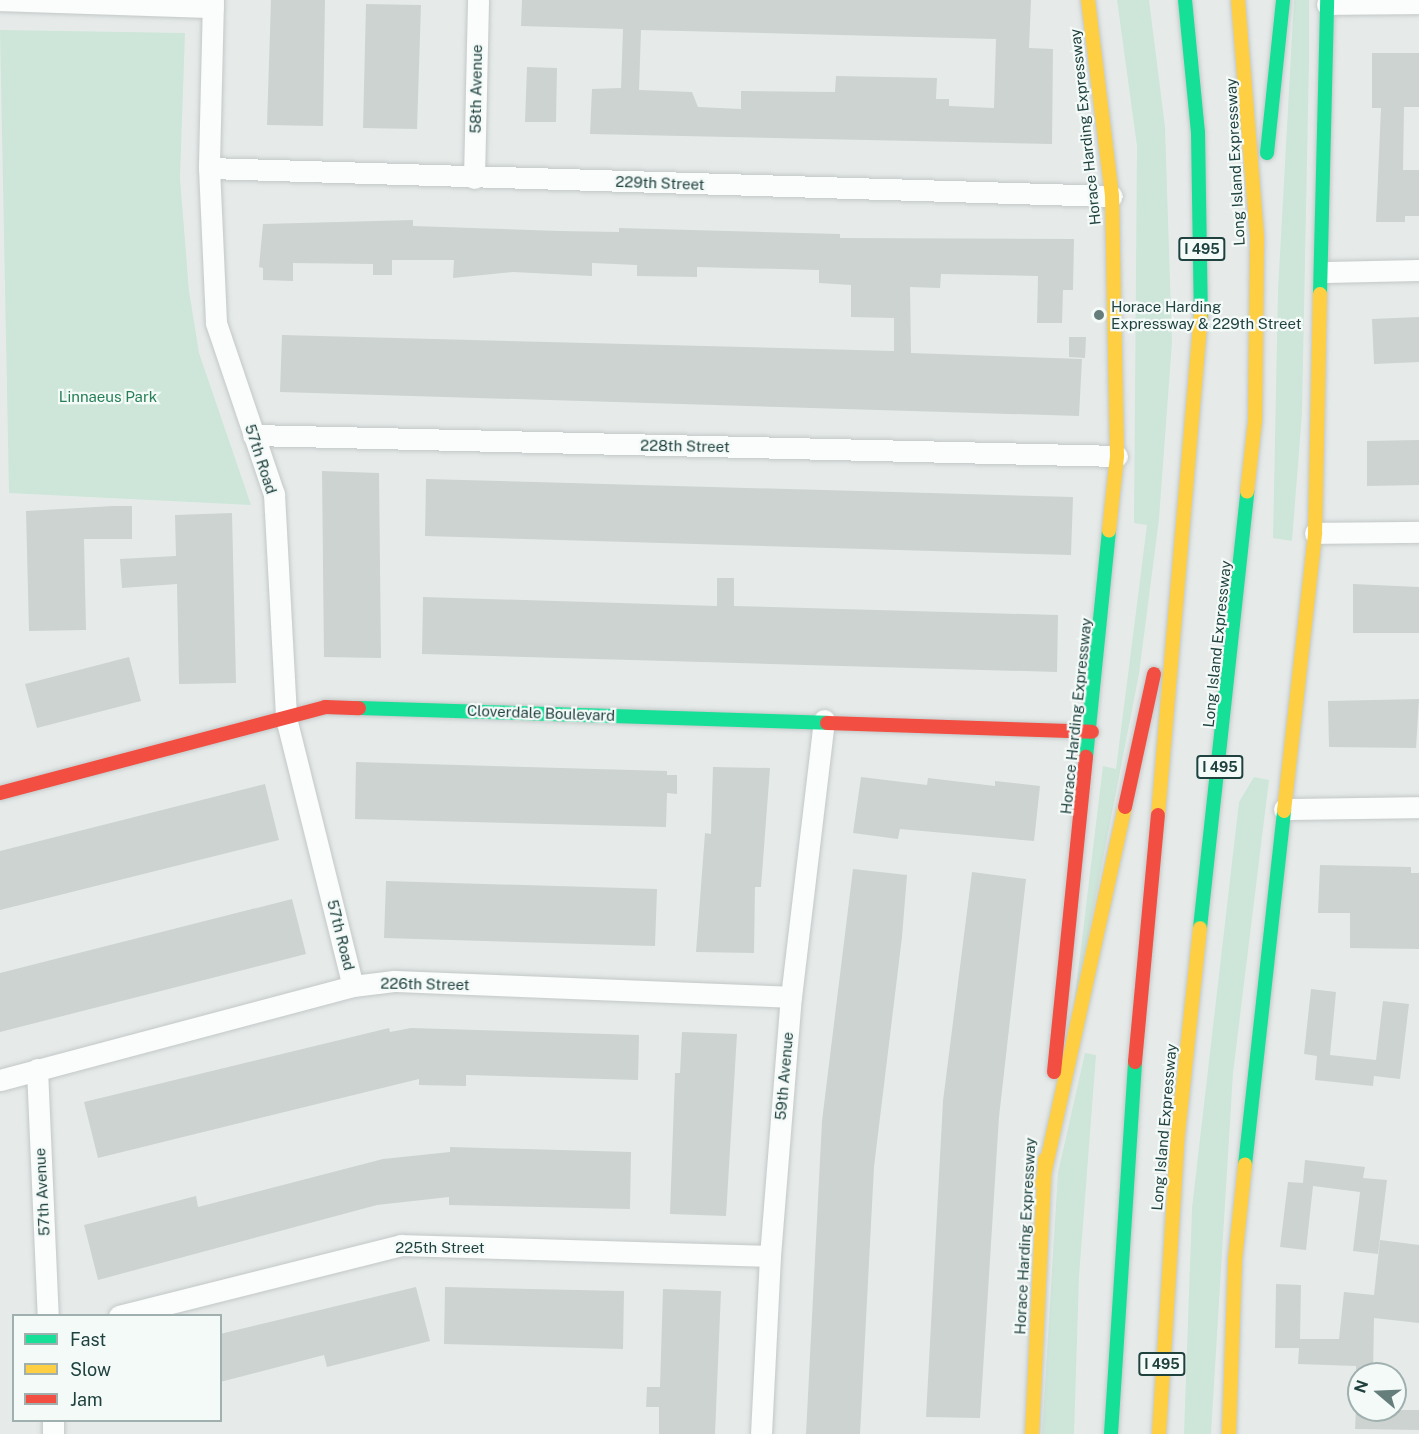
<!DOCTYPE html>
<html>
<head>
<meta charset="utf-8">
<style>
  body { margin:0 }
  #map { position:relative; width:1419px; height:1434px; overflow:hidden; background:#e6ebea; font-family:"Public Sans",sans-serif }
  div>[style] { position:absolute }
  .green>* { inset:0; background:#cde6d9 }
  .building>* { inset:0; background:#ccd3d1 }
  .roads { filter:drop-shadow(0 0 2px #c3c8c7) drop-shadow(0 0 2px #c3c8c7) }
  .street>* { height:21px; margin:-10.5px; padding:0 10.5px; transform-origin:10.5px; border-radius:10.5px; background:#fbfcfc }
  .fast>* { height:14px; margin:-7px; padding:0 7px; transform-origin:7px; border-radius:7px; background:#16e098 }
  .slow>* { height:14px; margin:-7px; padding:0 7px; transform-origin:7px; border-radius:7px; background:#ffcf43 }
  .jam>* { height:14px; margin:-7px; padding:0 7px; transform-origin:7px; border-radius:7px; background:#f24e42 }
  .dots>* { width:16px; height:16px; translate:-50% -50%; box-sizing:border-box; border:3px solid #f4faf8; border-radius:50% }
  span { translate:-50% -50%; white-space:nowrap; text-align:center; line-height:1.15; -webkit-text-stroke:4.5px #f4faf8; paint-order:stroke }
  .shield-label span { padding:2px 4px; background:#f4faf8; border:2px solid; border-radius:4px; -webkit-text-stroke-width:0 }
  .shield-label { font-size:14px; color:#20423f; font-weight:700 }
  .street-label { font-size:15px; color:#20423f }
  .poi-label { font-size:15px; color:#20423f }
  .left { translate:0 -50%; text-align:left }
  .park-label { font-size:15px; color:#257f56 }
  .legend { position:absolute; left:12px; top:1314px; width:210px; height:108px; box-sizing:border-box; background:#f4faf8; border:2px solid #9fb0ae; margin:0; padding:8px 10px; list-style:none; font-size:18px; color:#20423f }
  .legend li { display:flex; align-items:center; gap:12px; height:30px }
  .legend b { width:30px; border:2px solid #9fb0ae }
  .north { position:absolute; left:1347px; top:1362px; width:60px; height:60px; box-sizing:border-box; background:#f4faf8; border:2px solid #9fb0ae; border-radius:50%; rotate:289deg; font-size:16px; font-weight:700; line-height:24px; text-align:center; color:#20423f }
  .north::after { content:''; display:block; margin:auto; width:21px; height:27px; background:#657d7b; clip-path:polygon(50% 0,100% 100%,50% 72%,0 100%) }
</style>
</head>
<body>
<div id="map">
  <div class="green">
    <i style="clip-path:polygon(1117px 0,1149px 0,1165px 127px,1172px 342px,1159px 519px,1139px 674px,1073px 1013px,1103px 766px,1116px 769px,1147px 525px,1134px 523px,1137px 146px)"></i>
    <i style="clip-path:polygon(1294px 0,1309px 0,1309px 61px,1302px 413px,1292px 541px,1273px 538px,1278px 290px)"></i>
    <i style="clip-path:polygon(0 30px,185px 33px,180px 178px,189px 291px,199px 353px,251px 505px,9px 493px)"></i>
    <i style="clip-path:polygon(1254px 777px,1269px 780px,1233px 1073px,1211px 1434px,1184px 1434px,1192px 1208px,1239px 802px)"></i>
    <i style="clip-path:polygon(1085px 1053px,1096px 1055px,1079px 1277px,1074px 1434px,1042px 1434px,1058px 1173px)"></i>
  </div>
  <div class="building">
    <i style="clip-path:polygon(271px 0,325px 0,323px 126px,267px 125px)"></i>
    <i style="clip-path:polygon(evenodd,522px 0,1031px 0,1029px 48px,1053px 49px,1052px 144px,590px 134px,592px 89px,621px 88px,623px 29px,521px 26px,522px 0,641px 30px,996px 39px,994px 108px,949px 106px,949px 99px,936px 99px,937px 78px,836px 76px,835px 92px,741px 91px,741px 109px,698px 107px,692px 92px,639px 90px,641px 30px)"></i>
    <i style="clip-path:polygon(366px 4px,421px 5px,417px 129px,363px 128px)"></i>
    <i style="clip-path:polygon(1372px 53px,1419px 53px,1419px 107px,1404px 107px,1403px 170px,1419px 170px,1419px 216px,1405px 216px,1405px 222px,1376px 222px,1381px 108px,1372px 108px)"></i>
    <i style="clip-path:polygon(527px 67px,557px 68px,556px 122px,525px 122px)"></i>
    <i style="clip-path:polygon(413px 220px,413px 226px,560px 231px,619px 232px,619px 228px,840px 234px,840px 238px,1074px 239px,1073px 290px,1063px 290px,1062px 323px,1037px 323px,1038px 276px,941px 274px,940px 288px,910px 287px,911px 353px,1082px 359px,1079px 416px,280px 392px,282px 335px,894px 351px,894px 318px,851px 317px,851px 285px,819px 283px,819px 270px,697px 267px,697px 277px,637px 276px,637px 265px,592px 263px,592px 276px,513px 272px,453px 278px,454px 260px,392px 260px,392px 275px,373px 275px,373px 264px,293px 263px,293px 281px,263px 280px,263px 268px,259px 267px,263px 224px)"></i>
    <i style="clip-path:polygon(1419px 317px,1419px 362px,1374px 364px,1372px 319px)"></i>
    <i style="clip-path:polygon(1069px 337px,1086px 337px,1085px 358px,1069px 357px)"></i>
    <i style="clip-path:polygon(1419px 440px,1419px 485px,1367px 486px,1367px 441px)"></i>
    <i style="clip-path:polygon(322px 471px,379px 473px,381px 658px,324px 657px)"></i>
    <i style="clip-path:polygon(426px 479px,1073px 497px,1071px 555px,425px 536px)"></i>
    <i style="clip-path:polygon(113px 506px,132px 506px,132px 539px,84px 539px,86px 630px,29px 631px,26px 511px)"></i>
    <i style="clip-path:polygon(232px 513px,236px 683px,179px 684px,177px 584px,122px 588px,120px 559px,176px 556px,175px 515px)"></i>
    <i style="clip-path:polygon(717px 578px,734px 578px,734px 606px,1058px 615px,1057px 672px,422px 654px,423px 597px,717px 606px)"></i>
    <i style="clip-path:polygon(1353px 584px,1419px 587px,1419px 633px,1353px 633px)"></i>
    <i style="clip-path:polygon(129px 657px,141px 701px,37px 728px,25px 684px)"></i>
    <i style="clip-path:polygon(1419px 699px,1416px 748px,1329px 747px,1328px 701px)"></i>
    <i style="clip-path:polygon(356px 762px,667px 771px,667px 775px,677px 775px,677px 794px,667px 793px,666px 827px,355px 819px)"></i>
    <i style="clip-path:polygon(713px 767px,770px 768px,761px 887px,755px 887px,754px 953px,696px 952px,705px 833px,711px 834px)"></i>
    <i style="clip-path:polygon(861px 777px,927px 785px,928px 778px,995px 786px,995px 781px,1040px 786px,1034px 841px,900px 829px,898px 839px,853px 833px)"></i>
    <i style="clip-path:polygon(265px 784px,279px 840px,0 910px,0 851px)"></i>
    <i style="clip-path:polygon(1320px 865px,1411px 867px,1411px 873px,1419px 873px,1419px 949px,1350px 948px,1350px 913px,1318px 913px)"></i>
    <i style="clip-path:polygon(853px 869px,907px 875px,902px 937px,874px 1167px,860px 1434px,806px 1434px,822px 1121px)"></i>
    <i style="clip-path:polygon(972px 872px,1026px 879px,999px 1117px,980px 1418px,926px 1417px,943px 1101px)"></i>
    <i style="clip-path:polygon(386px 881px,657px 889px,655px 946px,384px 938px)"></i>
    <i style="clip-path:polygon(292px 899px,306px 954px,0 1032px,0 973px)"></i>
    <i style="clip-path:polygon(1311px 989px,1336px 992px,1330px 1055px,1376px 1060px,1383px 1001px,1409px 1004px,1400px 1079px,1374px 1076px,1373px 1086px,1315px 1080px,1317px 1056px,1304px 1054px)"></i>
    <i style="clip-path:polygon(389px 1028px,390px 1032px,411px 1028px,639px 1035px,638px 1080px,466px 1075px,466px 1086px,419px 1085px,419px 1079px,98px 1158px,84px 1102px)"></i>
    <i style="clip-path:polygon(682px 1032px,737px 1034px,726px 1216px,670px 1214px,675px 1073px,680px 1073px)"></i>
    <i style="clip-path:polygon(450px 1147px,631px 1152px,630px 1209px,449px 1205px,449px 1197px,377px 1205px,98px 1280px,84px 1225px,196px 1196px,198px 1207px,383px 1159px,450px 1152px)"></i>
    <i style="clip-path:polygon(1305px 1160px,1365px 1167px,1363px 1178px,1387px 1180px,1378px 1254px,1353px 1251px,1360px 1192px,1313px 1186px,1306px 1250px,1280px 1247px,1288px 1182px,1303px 1183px)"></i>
    <i style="clip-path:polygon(1380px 1240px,1419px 1245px,1419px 1323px,1374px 1318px,1373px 1374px,1356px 1374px,1356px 1366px,1298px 1364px,1299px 1348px,1275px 1348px,1276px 1284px,1301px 1285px,1300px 1339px,1339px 1339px,1344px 1292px,1374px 1295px)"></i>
    <i style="clip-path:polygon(416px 1287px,430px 1341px,327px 1367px,324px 1355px,220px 1382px,220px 1334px)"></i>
    <i style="clip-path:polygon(445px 1287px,624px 1291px,623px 1349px,444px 1344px)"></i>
    <i style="clip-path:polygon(663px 1289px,721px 1291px,715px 1434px,659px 1434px,659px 1407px,646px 1407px,647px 1387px,660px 1387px)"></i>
    <i style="clip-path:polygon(1356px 1410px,1419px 1410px,1419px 1430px,1355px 1429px)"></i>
  </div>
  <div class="roads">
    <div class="street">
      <i style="left:0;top:0;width:213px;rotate:1.9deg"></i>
      <i style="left:213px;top:0;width:168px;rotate:91.4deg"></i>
      <i style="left:209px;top:168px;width:155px;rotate:87.4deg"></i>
      <i style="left:216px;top:323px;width:181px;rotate:71.3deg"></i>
      <i style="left:274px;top:494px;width:224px;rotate:86.9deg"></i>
      <i style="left:286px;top:718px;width:276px;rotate:76deg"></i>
      <i style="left:1327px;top:4px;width:92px;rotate:-0.6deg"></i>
      <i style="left:209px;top:168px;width:903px;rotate:1.78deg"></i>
      <i style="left:474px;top:178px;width:178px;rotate:-88.7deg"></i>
      <i style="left:1325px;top:272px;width:94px;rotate:-1.2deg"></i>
      <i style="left:253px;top:435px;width:864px;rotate:1.39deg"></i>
      <i style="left:1315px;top:533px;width:104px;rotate:-0.6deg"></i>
      <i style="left:1284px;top:809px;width:135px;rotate:-0.8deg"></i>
      <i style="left:37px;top:1069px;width:247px;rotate:87.5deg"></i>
      <i style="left:0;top:1080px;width:365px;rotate:-14.9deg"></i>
      <i style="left:353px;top:986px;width:41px;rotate:-7deg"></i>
      <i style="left:394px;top:981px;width:397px;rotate:2.3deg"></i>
      <i style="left:119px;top:1316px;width:291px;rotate:-14.1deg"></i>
      <i style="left:401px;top:1245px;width:369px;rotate:1.7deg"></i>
      <i style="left:53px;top:1420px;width:14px;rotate:90deg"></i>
      <i style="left:761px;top:1434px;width:178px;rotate:-87.1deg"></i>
      <i style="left:770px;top:1256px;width:260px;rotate:-85.4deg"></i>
      <i style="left:791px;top:997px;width:279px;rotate:-83.2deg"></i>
    </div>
    <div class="fast">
      <i style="left:1185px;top:0;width:133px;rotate:84.4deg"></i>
      <i style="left:1198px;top:132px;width:185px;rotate:89.1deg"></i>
      <i style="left:1267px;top:153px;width:154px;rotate:-84deg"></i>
      <i style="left:1320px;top:294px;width:294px;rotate:-88.6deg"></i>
      <i style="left:359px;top:708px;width:468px;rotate:1.8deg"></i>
      <i style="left:1086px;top:757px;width:227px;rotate:-84.2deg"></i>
      <i style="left:1200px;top:928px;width:439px;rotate:-83.8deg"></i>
      <i style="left:1245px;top:1165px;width:356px;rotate:-83.7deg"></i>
      <i style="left:1111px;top:1434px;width:373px;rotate:-86.3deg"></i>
    </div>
    <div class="slow">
      <i style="left:1088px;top:0;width:197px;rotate:83deg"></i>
      <i style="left:1112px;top:196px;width:260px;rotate:88.9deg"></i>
      <i style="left:1117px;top:456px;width:75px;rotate:96.1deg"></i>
      <i style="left:1238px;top:0;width:239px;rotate:85.4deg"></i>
      <i style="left:1257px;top:238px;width:183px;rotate:90.6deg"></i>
      <i style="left:1255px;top:421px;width:71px;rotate:96.4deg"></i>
      <i style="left:1284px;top:811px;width:280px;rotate:-83.6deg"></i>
      <i style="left:1315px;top:533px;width:239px;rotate:-88.8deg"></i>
      <i style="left:1158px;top:815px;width:500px;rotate:-85.1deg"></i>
      <i style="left:1042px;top:1184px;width:386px;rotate:-77.6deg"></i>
      <i style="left:1032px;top:1434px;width:275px;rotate:-87.3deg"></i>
      <i style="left:1159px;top:1434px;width:301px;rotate:-86.4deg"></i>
      <i style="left:1178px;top:1134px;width:207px;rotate:-83.9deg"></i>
      <i style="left:1229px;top:1434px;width:174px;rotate:-88deg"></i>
      <i style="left:1235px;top:1260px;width:96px;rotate:-84deg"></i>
    </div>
    <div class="jam">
      <i style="left:827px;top:723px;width:265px;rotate:1.9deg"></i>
      <i style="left:0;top:793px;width:336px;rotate:-14.8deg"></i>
      <i style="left:325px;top:707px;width:34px;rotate:2deg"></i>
      <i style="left:1125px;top:807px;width:136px;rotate:-77.7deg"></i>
      <i style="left:1135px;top:1062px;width:248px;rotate:-84.7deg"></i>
      <i style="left:1054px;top:1072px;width:317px;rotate:-84.2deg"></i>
    </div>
  </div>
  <div class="dots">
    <i style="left:1099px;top:315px;background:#657d7b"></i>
  </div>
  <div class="shield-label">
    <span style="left:1202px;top:249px">I 495</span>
    <span style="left:1220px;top:767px">I 495</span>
    <span style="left:1162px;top:1364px">I 495</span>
  </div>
  <div class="street-label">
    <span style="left:476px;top:89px;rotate:-89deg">58th Avenue</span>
    <span style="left:1085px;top:127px;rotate:-96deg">Horace Harding Expressway</span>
    <span style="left:1235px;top:162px;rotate:-93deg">Long Island Expressway</span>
    <span style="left:660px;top:183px;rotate:2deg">229th Street</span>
    <span style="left:685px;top:446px;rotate:1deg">228th Street</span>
    <span style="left:261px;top:459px;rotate:72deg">57th Road</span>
    <span style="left:1217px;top:644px;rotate:-84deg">Long Island Expressway</span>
    <span style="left:541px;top:713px;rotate:2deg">Cloverdale Boulevard</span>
    <span style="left:1076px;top:716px;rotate:-84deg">Horace Harding Expressway</span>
    <span style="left:341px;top:935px;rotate:76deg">57th Road</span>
    <span style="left:425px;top:984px;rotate:1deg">226th Street</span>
    <span style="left:784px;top:1076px;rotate:-85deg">59th Avenue</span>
    <span style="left:1164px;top:1127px;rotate:-85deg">Long Island Expressway</span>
    <span style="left:42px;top:1192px;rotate:-93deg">57th Avenue</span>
    <span style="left:1025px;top:1236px;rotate:-87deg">Horace Harding Expressway</span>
    <span style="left:440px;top:1248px">225th Street</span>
  </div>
  <div class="poi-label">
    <span class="left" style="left:1111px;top:315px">Horace Harding<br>Expressway &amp; 229th Street</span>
  </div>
  <div class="park-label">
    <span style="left:108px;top:397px">Linnaeus Park</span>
  </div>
  <ul class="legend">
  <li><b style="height:8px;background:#16e098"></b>Fast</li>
  <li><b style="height:8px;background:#ffcf43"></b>Slow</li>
  <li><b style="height:8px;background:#f24e42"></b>Jam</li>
  </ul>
  <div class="north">N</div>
</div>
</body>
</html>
